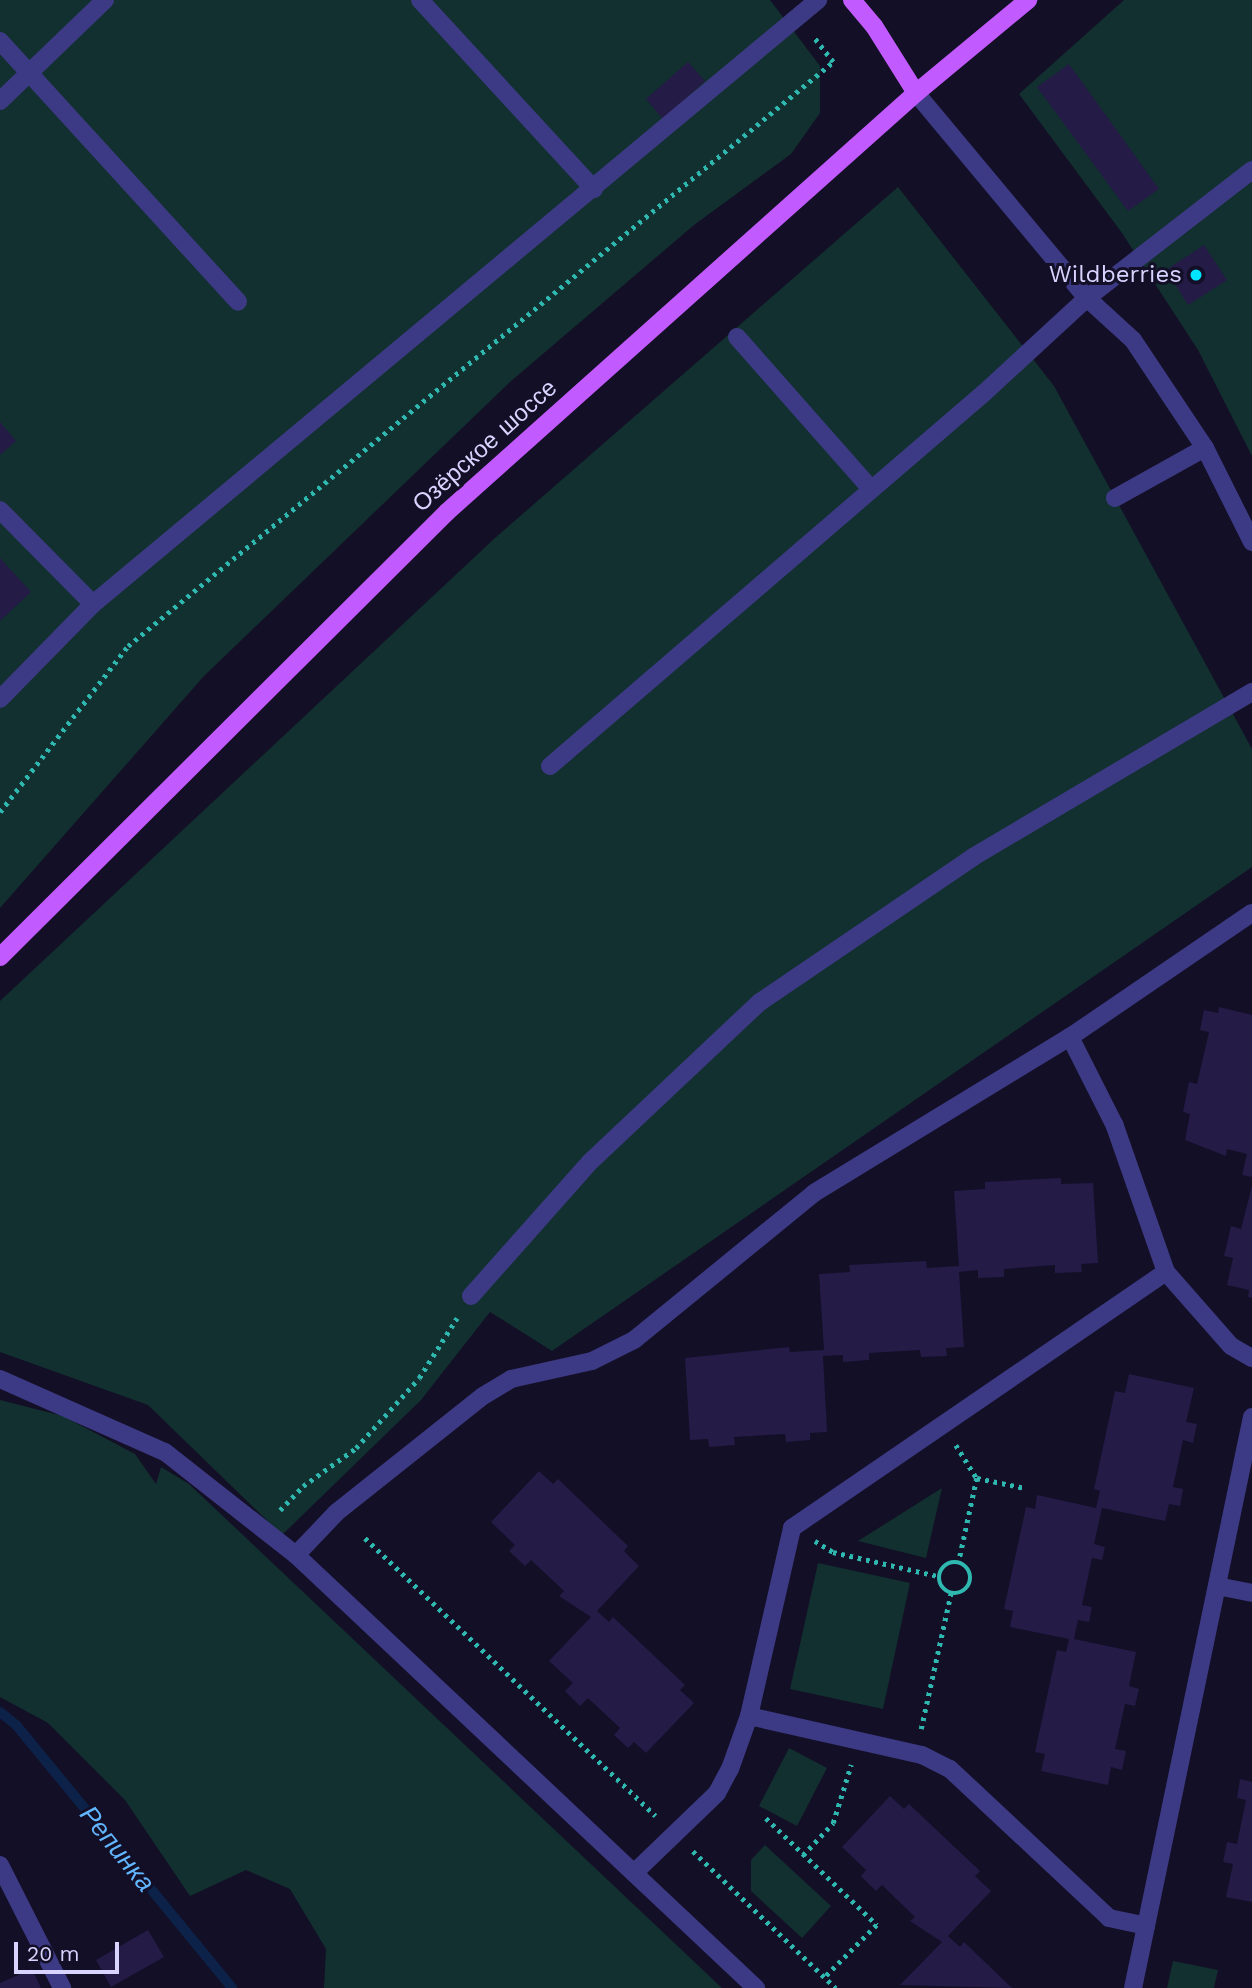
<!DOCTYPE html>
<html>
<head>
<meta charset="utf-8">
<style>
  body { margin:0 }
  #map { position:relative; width:1252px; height:1988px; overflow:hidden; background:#130f26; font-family:"Work Sans",sans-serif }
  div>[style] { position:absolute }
  .green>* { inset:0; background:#12302f }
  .stream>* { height:10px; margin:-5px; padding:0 5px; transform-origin:5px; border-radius:5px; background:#0c2248 }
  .building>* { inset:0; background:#241b47 }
  .path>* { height:4.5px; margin-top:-2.25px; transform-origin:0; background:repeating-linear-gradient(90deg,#2fb8b0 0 3.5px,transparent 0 8.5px) }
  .path>.ring { margin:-2.25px; padding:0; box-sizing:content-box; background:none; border:4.5px solid #2fb8b0; border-radius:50% }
  .minor>* { height:18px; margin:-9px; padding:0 9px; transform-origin:9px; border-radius:9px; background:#3d3a85 }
  .major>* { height:18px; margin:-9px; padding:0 9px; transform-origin:9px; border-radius:9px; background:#c25bff }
  .dots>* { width:19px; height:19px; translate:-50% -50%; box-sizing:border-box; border:4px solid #130f26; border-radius:50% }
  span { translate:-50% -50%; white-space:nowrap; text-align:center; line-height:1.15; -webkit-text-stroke:6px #130f26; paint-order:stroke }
  .poi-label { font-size:24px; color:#d9d4ff }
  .right { translate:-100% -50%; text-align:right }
  .street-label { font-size:24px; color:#d9d4ff }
  .water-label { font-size:26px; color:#62b6ff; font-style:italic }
  .scale { position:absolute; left:14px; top:1942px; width:105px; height:32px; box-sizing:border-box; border:4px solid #d9d4ff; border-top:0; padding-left:9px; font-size:21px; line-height:24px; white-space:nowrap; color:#d9d4ff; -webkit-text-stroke:5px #130f26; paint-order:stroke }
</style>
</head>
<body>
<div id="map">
  <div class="green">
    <i style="clip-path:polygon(0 0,770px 0,820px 66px,820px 113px,791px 154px,694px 225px,510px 382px,204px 676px,0 908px)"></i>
    <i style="clip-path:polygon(1124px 0,1252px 0,1252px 456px,1198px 350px,1122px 233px,1019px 94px)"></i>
    <i style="clip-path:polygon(898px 187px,1054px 386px,1252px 749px,1252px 867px,552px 1351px,490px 1312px,421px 1400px,282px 1535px,148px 1405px,0 1352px,0 1001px,495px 538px)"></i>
    <i style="clip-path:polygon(0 1400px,63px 1416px,135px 1454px,156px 1484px,161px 1467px,189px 1484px,722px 1988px,324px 1988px,326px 1949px,290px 1889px,246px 1870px,190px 1896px,125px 1800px,48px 1723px,0 1697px)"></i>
    <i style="clip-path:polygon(942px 1488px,926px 1558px,858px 1541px)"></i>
    <i style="clip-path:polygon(818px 1563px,910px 1583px,883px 1709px,790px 1689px)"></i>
    <i style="clip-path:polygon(789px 1748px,827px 1768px,797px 1826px,759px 1806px)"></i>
    <i style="clip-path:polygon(765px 1845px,831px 1906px,802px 1938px,751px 1891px,751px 1860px)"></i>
    <i style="clip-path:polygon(1173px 1961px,1218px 1970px,1214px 1988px,1167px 1988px)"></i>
  </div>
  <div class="stream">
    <i style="left:0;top:1712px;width:22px;rotate:39deg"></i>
    <i style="left:17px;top:1726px;width:339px;rotate:50.6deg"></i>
  </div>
  <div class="building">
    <i style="clip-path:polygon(688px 62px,705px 81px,663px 119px,646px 99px)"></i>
    <i style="clip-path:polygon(1069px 64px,1159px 189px,1128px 211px,1037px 87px)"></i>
    <i style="clip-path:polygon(1204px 245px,1227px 280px,1188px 305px,1166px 270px)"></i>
    <i style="clip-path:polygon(0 422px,16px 441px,0 455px)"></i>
    <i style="clip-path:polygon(0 558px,31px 592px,0 621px)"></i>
    <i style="clip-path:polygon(1219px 1007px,1252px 1015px,1252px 1177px,1242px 1175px,1247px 1154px,1227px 1149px,1226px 1156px,1185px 1140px,1190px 1114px,1183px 1112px,1189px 1082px,1197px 1084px,1209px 1032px,1200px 1030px,1204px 1010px,1218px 1013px)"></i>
    <i style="clip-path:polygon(1061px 1178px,1061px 1184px,1093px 1183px,1098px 1263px,1081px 1264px,1082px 1272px,1055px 1273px,1055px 1265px,1004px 1269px,1004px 1277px,978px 1278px,978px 1270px,959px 1272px,964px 1347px,946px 1348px,947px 1356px,921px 1357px,920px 1350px,869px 1353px,869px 1360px,843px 1362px,843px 1355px,823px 1356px,827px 1432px,810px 1433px,810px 1440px,786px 1442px,785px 1434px,734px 1437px,735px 1445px,709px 1447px,708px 1439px,690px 1440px,685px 1358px,789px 1347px,790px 1352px,824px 1350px,819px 1274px,850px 1272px,849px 1265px,926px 1261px,927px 1268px,959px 1266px,954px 1191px,985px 1189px,985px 1182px)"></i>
    <i style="clip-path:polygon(1252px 1186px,1252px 1298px,1248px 1297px,1249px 1290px,1227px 1285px,1233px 1258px,1224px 1256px,1231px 1226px,1241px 1229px)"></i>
    <i style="clip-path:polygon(1129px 1374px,1194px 1388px,1186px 1422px,1197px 1424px,1193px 1443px,1183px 1440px,1173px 1487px,1183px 1489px,1180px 1506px,1169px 1504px,1165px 1521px,1102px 1508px,1094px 1544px,1105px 1547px,1102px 1560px,1092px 1558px,1082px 1605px,1092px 1607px,1089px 1622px,1078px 1620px,1074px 1639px,1136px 1652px,1129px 1686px,1139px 1689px,1135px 1706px,1125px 1704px,1115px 1749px,1126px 1751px,1122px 1770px,1111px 1767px,1108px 1785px,1041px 1771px,1045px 1754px,1035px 1752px,1057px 1650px,1066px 1652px,1069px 1639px,1010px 1627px,1013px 1611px,1004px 1609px,1026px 1507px,1035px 1509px,1037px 1495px,1096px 1508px,1100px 1491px,1094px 1489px,1115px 1391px,1125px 1393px)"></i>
    <i style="clip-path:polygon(539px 1471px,553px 1484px,558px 1479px,628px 1546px,624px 1551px,639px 1566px,597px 1611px,609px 1622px,613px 1617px,685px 1685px,680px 1690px,694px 1703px,646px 1753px,634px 1742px,628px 1748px,614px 1735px,620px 1728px,588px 1698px,580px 1706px,565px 1691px,573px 1683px,549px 1661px,591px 1617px,559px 1596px,564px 1591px,531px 1560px,525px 1566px,509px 1551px,515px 1545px,491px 1522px)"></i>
    <i style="clip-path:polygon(1240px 1779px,1252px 1782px,1252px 1902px,1226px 1897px,1233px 1864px,1223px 1862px,1227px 1842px,1237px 1844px,1246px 1800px,1237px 1798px)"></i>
    <i style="clip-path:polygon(890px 1796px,904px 1809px,909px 1804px,980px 1871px,975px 1876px,991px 1891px,948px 1936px,960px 1947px,964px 1942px,1012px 1988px,900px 1985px,942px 1942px,910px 1921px,915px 1917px,882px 1885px,876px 1891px,861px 1876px,866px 1870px,842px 1847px)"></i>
    <i style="clip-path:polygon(148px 1930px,164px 1957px,111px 1987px,96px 1960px)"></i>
    <i style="clip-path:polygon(32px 1969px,41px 1988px,0 1988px,0 1983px)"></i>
  </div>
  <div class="path">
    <i style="left:0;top:812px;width:210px;rotate:-52.4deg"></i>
    <i style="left:128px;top:646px;width:915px;rotate:-39.64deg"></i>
    <i style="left:833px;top:62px;width:33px;rotate:-128deg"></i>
    <i style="left:956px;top:1445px;width:39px;rotate:58deg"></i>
    <i style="left:977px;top:1478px;width:85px;rotate:102.2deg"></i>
    <i style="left:977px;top:1478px;width:49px;rotate:11.8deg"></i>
    <i style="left:280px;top:1510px;width:33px;rotate:-46deg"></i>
    <i style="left:303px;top:1486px;width:65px;rotate:-35.6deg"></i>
    <i style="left:356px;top:1448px;width:94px;rotate:-48deg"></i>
    <i style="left:419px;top:1378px;width:71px;rotate:-57.7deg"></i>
    <i style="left:365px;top:1538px;width:402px;rotate:43.7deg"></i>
    <i style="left:815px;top:1541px;width:21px;rotate:31deg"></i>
    <i style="left:833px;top:1552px;width:108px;rotate:12.9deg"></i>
    <i class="ring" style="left:939px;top:1562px;width:27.5px;height:27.5px"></i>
    <i style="left:921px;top:1729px;width:139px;rotate:-77.6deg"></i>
    <i style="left:766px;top:1818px;width:154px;rotate:43.9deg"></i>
    <i style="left:877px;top:1925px;width:74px;rotate:135deg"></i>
    <i style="left:693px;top:1851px;width:198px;rotate:43.8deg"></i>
    <i style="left:803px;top:1855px;width:44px;rotate:-46.8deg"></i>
    <i style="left:833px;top:1823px;width:61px;rotate:-72.8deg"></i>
  </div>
  <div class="minor">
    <i style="left:420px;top:0;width:257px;rotate:47.4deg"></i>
    <i style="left:0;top:41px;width:353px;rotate:47.6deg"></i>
    <i style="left:916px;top:93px;width:267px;rotate:50.2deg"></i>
    <i style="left:1087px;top:298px;width:62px;rotate:42.4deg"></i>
    <i style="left:1133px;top:340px;width:130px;rotate:56.3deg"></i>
    <i style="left:1205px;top:448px;width:105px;rotate:63.4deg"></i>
    <i style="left:0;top:101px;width:146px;rotate:-43.9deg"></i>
    <i style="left:737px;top:337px;width:201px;rotate:48.6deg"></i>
    <i style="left:1115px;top:498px;width:103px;rotate:-29.1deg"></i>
    <i style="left:0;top:510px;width:132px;rotate:45.3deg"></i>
    <i style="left:0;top:699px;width:133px;rotate:-45.6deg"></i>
    <i style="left:93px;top:604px;width:944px;rotate:-39.8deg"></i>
    <i style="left:550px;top:766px;width:572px;rotate:-40.68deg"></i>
    <i style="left:984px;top:393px;width:140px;rotate:-42.7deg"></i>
    <i style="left:1087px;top:298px;width:209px;rotate:-37.8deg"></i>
    <i style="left:1166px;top:1272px;width:98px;rotate:48.7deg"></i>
    <i style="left:1231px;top:1346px;width:24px;rotate:30deg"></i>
    <i style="left:471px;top:1296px;width:179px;rotate:-48.4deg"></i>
    <i style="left:590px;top:1162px;width:233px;rotate:-43.3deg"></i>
    <i style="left:760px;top:1002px;width:258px;rotate:-34.2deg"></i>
    <i style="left:973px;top:857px;width:324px;rotate:-30.6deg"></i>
    <i style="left:0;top:1379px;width:180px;rotate:23.9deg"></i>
    <i style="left:165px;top:1452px;width:167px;rotate:38.2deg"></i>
    <i style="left:296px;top:1555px;width:632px;rotate:43.27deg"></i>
    <i style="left:296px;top:1555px;width:59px;rotate:-46.4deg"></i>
    <i style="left:337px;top:1512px;width:186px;rotate:-38.5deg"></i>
    <i style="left:483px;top:1396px;width:33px;rotate:-31deg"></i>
    <i style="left:511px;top:1379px;width:83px;rotate:-12.5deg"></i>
    <i style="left:592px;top:1361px;width:47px;rotate:-26.6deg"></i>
    <i style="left:634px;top:1340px;width:232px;rotate:-39.2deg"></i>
    <i style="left:814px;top:1193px;width:300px;rotate:-31.4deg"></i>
    <i style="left:1070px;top:1037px;width:220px;rotate:-34.3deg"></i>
    <i style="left:1217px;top:1586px;width:36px;rotate:11deg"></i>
    <i style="left:749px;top:1716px;width:177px;rotate:12.7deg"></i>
    <i style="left:922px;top:1755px;width:31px;rotate:27deg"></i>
    <i style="left:950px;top:1769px;width:218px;rotate:43.1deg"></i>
    <i style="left:1109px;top:1918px;width:38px;rotate:12deg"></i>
    <i style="left:1146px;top:1926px;width:63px;rotate:101.8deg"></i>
    <i style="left:0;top:1865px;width:138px;rotate:63.2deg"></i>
    <i style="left:634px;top:1873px;width:115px;rotate:-43.9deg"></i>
    <i style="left:717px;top:1793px;width:27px;rotate:-62deg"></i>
    <i style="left:730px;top:1769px;width:56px;rotate:-70.3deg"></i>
    <i style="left:749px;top:1716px;width:193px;rotate:-77.1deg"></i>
    <i style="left:792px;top:1528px;width:453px;rotate:-34.4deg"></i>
    <i style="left:1166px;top:1272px;width:155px;rotate:-109.3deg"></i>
    <i style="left:1115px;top:1126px;width:100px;rotate:-116.8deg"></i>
    <i style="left:1146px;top:1926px;width:520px;rotate:-78.24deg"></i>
  </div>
  <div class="major">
    <i style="left:852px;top:0;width:34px;rotate:50deg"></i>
    <i style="left:874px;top:26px;width:79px;rotate:57.9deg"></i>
    <i style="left:0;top:957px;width:631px;rotate:-44.87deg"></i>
    <i style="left:447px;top:512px;width:629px;rotate:-41.78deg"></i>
    <i style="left:916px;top:93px;width:146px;rotate:-39.7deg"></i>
  </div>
  <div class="dots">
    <i style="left:1196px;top:275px;background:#00e5ff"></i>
  </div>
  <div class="poi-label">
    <span class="right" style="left:1182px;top:275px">Wildberries</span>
  </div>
  <div class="street-label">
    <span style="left:485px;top:446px;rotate:-42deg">Озёрское шоссе</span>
  </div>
  <div class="water-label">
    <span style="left:117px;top:1849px;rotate:51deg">Репинка</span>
  </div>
  <div class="scale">20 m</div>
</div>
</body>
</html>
